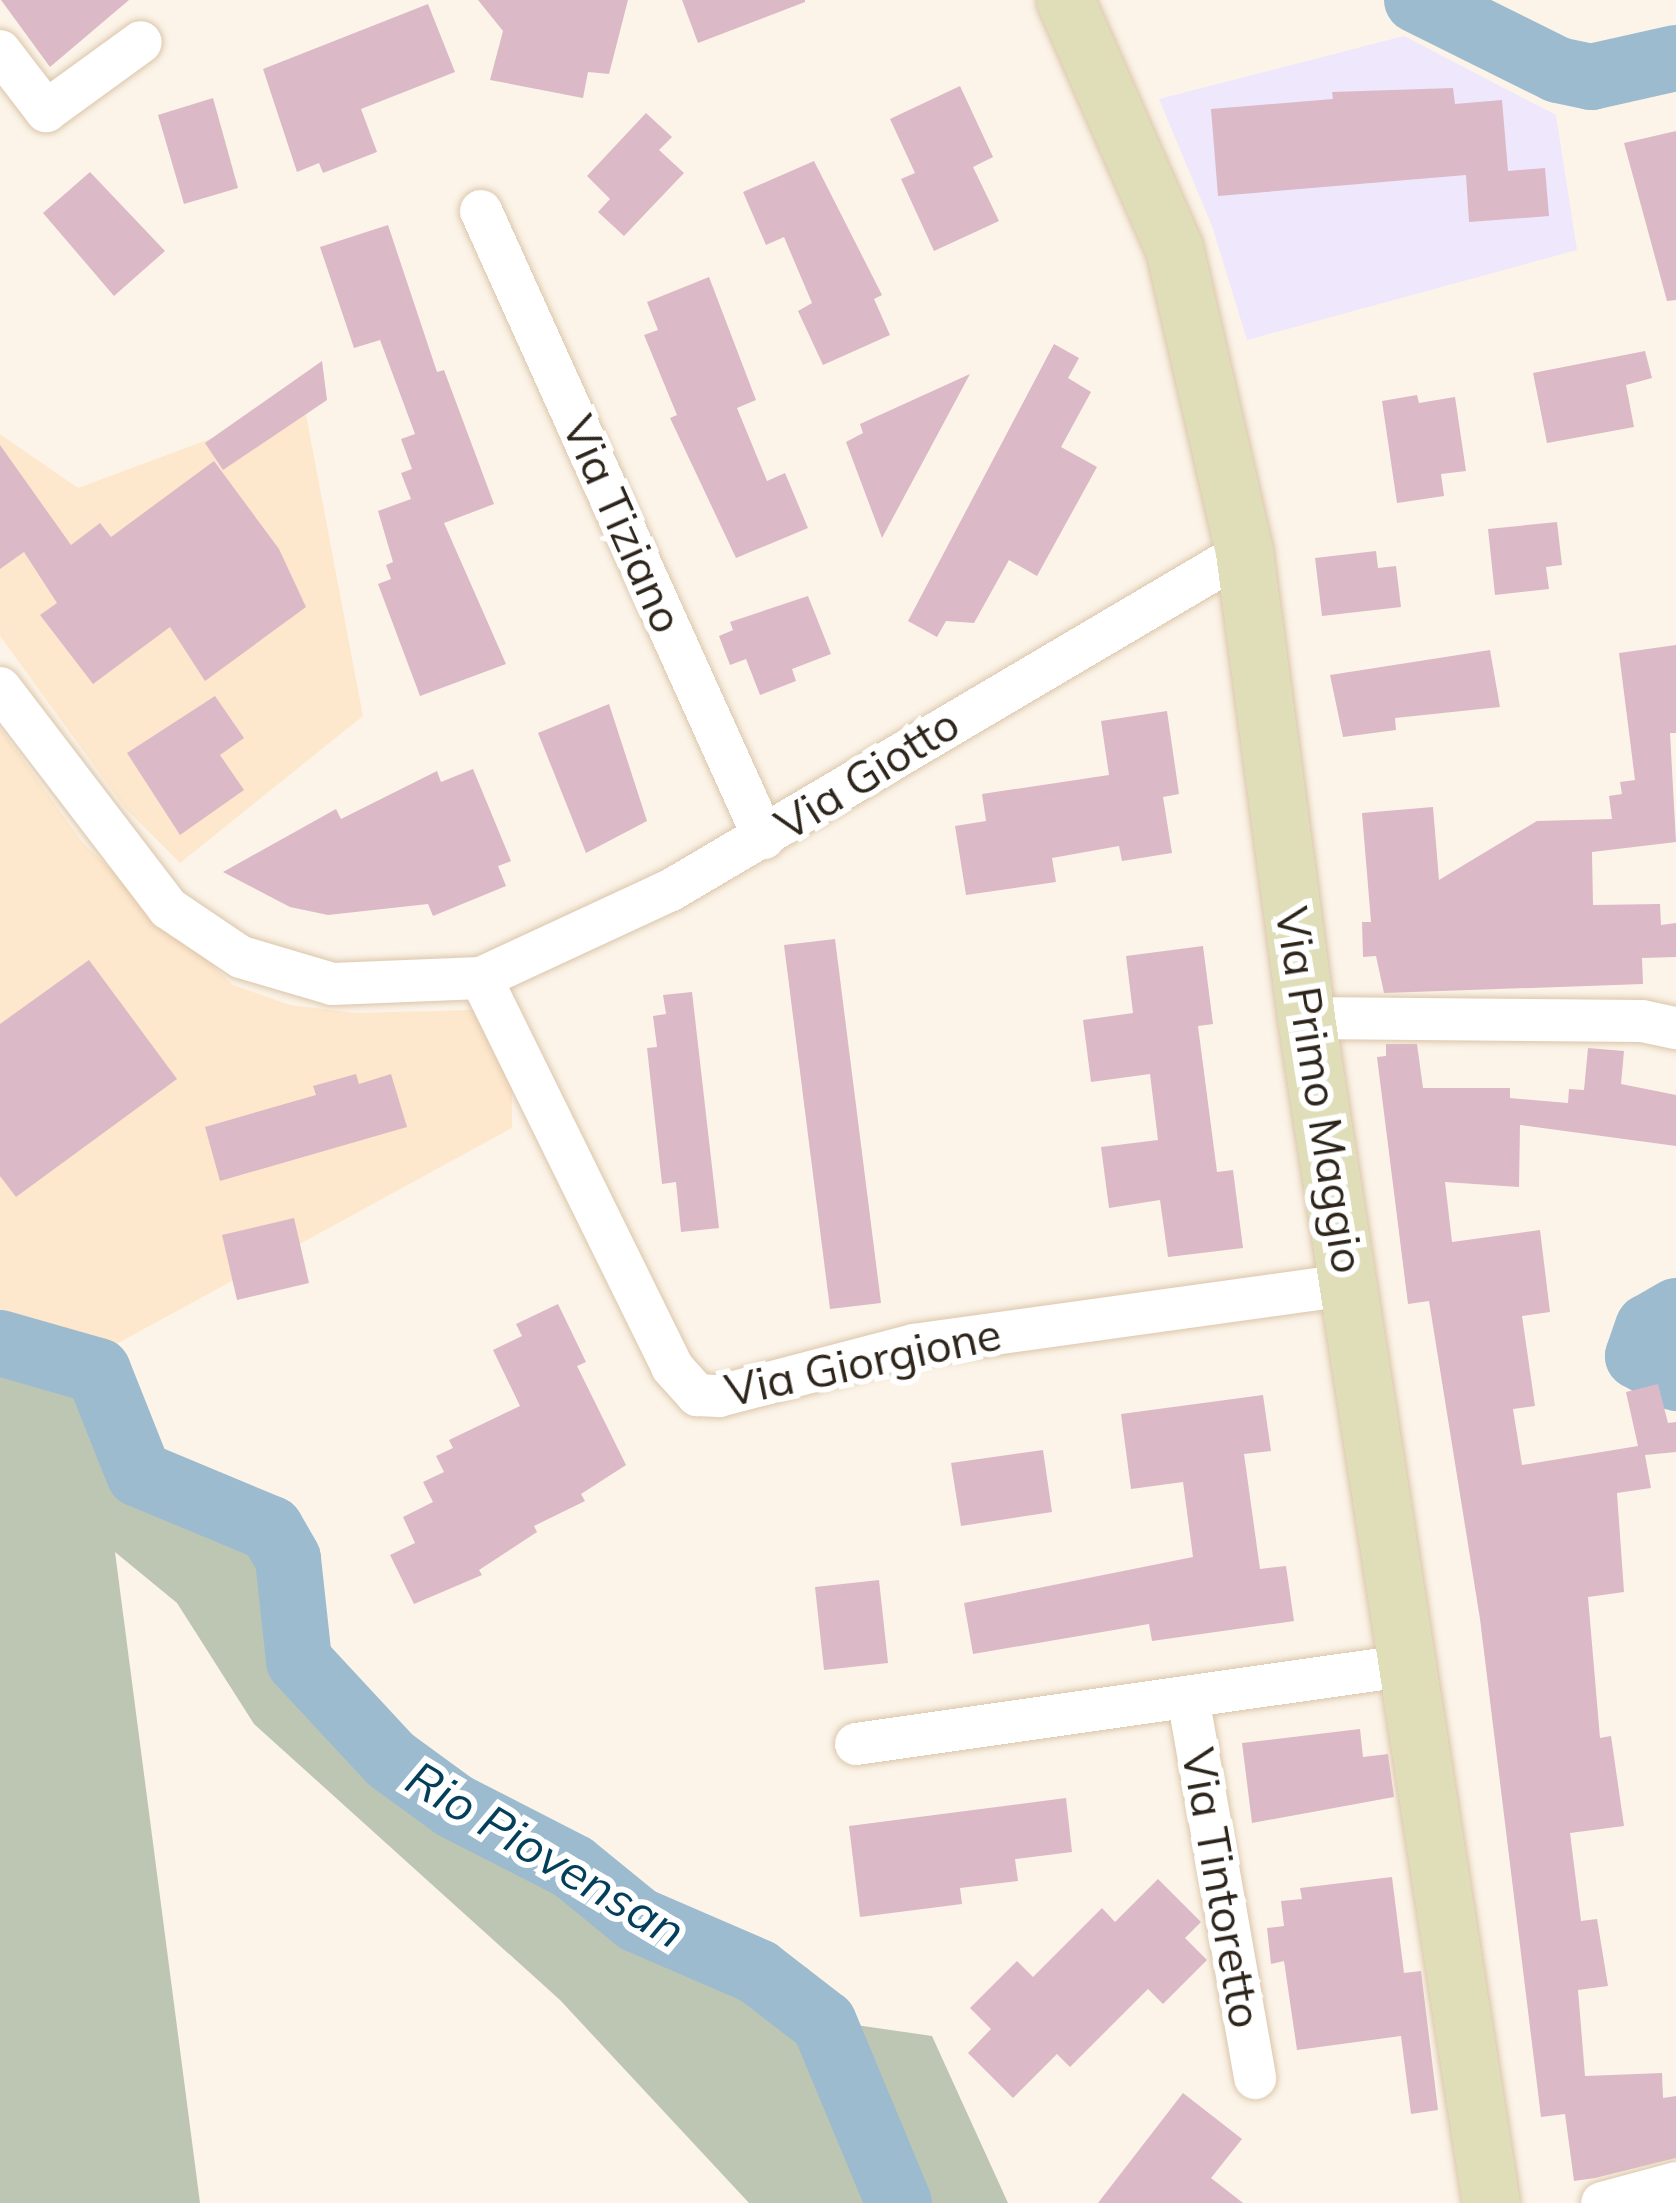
<!DOCTYPE html>
<html>
<head>
<meta charset="utf-8">
<style>
  body { margin:0 }
  #map { position:relative; width:1676px; height:2203px; overflow:hidden; background:#fcf4e9; font-family:Mulish,sans-serif }
  div>[style] { position:absolute }
  .built>* { inset:0; background:#fee8cd }
  .education>* { inset:0; background:#efe7fc }
  .green>* { inset:0; background:#bdc6b3 }
  .river>* { height:66px; margin:-33px; padding:0 33px; transform-origin:33px; border-radius:33px; background:#9dbbcf }
  .building>* { inset:0; background:#dbb9c7 }
  .roads { filter:drop-shadow(0 0 3px #dbc6ab) drop-shadow(0 0 3px #dbc6ab) }
  .street>* { height:42px; margin:-21px; padding:0 21px; transform-origin:21px; border-radius:21px; background:#fff }
  .secondary>* { height:57px; margin:-28.5px; padding:0 28.5px; transform-origin:28.5px; border-radius:28.5px; background:#dfdeb9 }
  span { translate:-50% -50%; white-space:nowrap; text-align:center; line-height:1.15; -webkit-text-stroke:12px #fff; paint-order:stroke }
  .street-label { font-size:45px; color:#2d251b }
  .water-label { font-size:48px; color:#033f5b; font-style:italic }
</style>
</head>
<body>
<div id="map">
  <div class="built">
    <i style="clip-path:polygon(304px 404px,363px 716px,180px 863px,125px 808px,0 636px,0 434px,78px 488px)"></i>
    <i style="clip-path:polygon(0 728px,83px 843px,233px 985px,290px 1005px,355px 1013px,512px 1009px,512px 1128px,111px 1347px,0 1316px)"></i>
  </div>
  <div class="education">
    <i style="clip-path:polygon(1404px 36px,1556px 115px,1577px 250px,1247px 340px,1212px 226px,1159px 99px)"></i>
  </div>
  <div class="green">
    <i style="clip-path:polygon(0 1316px,80px 1333px,116px 1350px,138px 1388px,154px 1453px,274px 1500px,298px 1518px,320px 1571px,322px 1650px,408px 1741px,462px 1782px,544px 1818px,653px 1900px,807px 1968px,856px 2025px,932px 2036px,1008px 2203px,749px 2203px,560px 2000px,254px 1724px,177px 1603px,115px 1552px,200px 2203px,0 2203px)"></i>
  </div>
  <div class="river">
    <i style="left:1417px;top:0;width:157px;rotate:26.4deg"></i>
    <i style="left:1558px;top:70px;width:34px;rotate:12deg"></i>
    <i style="left:1591px;top:77px;width:87px;rotate:-12.6deg"></i>
    <i style="left:1676px;top:1311px;width:32px;rotate:150deg"></i>
    <i style="left:1648px;top:1327px;width:31px;rotate:109deg"></i>
    <i style="left:1638px;top:1356px;width:44px;rotate:30.1deg"></i>
    <i style="left:0;top:1343px;width:102px;rotate:15.9deg"></i>
    <i style="left:98px;top:1371px;width:111px;rotate:68.3deg"></i>
    <i style="left:139px;top:1474px;width:143px;rotate:22.6deg"></i>
    <i style="left:271px;top:1529px;width:34px;rotate:60deg"></i>
    <i style="left:288px;top:1559px;width:103px;rotate:83.8deg"></i>
    <i style="left:299px;top:1661px;width:135px;rotate:47.1deg"></i>
    <i style="left:391px;top:1760px;width:78px;rotate:36.1deg"></i>
    <i style="left:454px;top:1806px;width:134px;rotate:27.1deg"></i>
    <i style="left:573px;top:1867px;width:84px;rotate:39.2deg"></i>
    <i style="left:638px;top:1920px;width:131px;rotate:23.4deg"></i>
    <i style="left:758px;top:1972px;width:83px;rotate:37.7deg"></i>
    <i style="left:824px;top:2023px;width:195px;rotate:67.4deg"></i>
  </div>
  <div class="building">
    <i style="clip-path:polygon(1px 0,129px 0,50px 67px)"></i>
    <i style="clip-path:polygon(478px 0,628px 0,609px 74px,588px 72px,583px 98px,490px 80px,503px 31px)"></i>
    <i style="clip-path:polygon(682px 0,805px 0,805px 2px,698px 43px)"></i>
    <i style="clip-path:polygon(428px 4px,455px 72px,361px 109px,377px 152px,323px 173px,319px 163px,297px 172px,263px 69px)"></i>
    <i style="clip-path:polygon(960px 86px,993px 157px,973px 167px,999px 221px,934px 251px,901px 179px,915px 173px,890px 119px)"></i>
    <i style="clip-path:polygon(1453px 88px,1455px 104px,1502px 100px,1508px 171px,1545px 168px,1549px 216px,1469px 222px,1466px 175px,1218px 196px,1211px 109px,1333px 99px,1332px 92px)"></i>
    <i style="clip-path:polygon(213px 98px,238px 188px,184px 204px,158px 115px)"></i>
    <i style="clip-path:polygon(646px 113px,672px 137px,659px 150px,684px 173px,624px 236px,598px 212px,610px 199px,587px 176px)"></i>
    <i style="clip-path:polygon(1676px 131px,1676px 300px,1667px 301px,1624px 143px)"></i>
    <i style="clip-path:polygon(814px 161px,882px 295px,874px 299px,890px 335px,823px 365px,798px 311px,812px 303px,784px 237px,766px 245px,743px 192px)"></i>
    <i style="clip-path:polygon(90px 172px,165px 251px,114px 296px,43px 213px)"></i>
    <i style="clip-path:polygon(388px 225px,437px 372px,444px 370px,494px 504px,444px 523px,506px 664px,420px 696px,378px 584px,391px 579px,386px 565px,393px 562px,378px 511px,411px 499px,401px 473px,412px 469px,401px 439px,415px 434px,380px 340px,354px 348px,320px 247px)"></i>
    <i style="clip-path:polygon(709px 277px,756px 400px,737px 408px,767px 481px,785px 473px,808px 528px,736px 558px,670px 418px,677px 415px,644px 335px,658px 330px,647px 302px)"></i>
    <i style="clip-path:polygon(1054px 344px,1079px 358px,1068px 378px,1091px 392px,1061px 447px,1097px 467px,1037px 576px,1009px 560px,974px 623px,946px 621px,937px 637px,908px 621px)"></i>
    <i style="clip-path:polygon(1645px 351px,1652px 378px,1626px 385px,1634px 427px,1547px 443px,1533px 373px)"></i>
    <i style="clip-path:polygon(322px 361px,327px 400px,223px 470px,205px 443px)"></i>
    <i style="clip-path:polygon(970px 374px,882px 538px,846px 442px,863px 433px,860px 424px)"></i>
    <i style="clip-path:polygon(1417px 395px,1419px 403px,1455px 397px,1466px 471px,1441px 474px,1444px 496px,1397px 503px,1382px 401px)"></i>
    <i style="clip-path:polygon(0 445px,71px 545px,100px 523px,111px 537px,214px 461px,279px 549px,306px 607px,205px 681px,170px 627px,93px 684px,40px 615px,57px 603px,24px 552px,0 569px)"></i>
    <i style="clip-path:polygon(1557px 522px,1562px 565px,1546px 567px,1549px 589px,1495px 595px,1488px 529px)"></i>
    <i style="clip-path:polygon(1376px 551px,1378px 568px,1396px 566px,1401px 607px,1322px 616px,1315px 558px)"></i>
    <i style="clip-path:polygon(808px 596px,831px 654px,792px 669px,796px 681px,760px 695px,746px 659px,730px 665px,719px 636px,733px 630px,730px 622px)"></i>
    <i style="clip-path:polygon(1676px 645px,1676px 733px,1670px 733px,1676px 842px,1592px 852px,1593px 905px,1660px 904px,1661px 925px,1676px 923px,1676px 957px,1642px 958px,1643px 984px,1384px 993px,1376px 956px,1363px 957px,1362px 922px,1371px 922px,1362px 813px,1433px 807px,1439px 880px,1537px 821px,1612px 819px,1609px 796px,1622px 794px,1620px 782px,1635px 780px,1619px 653px)"></i>
    <i style="clip-path:polygon(1490px 650px,1500px 707px,1395px 718px,1396px 730px,1343px 737px,1330px 675px)"></i>
    <i style="clip-path:polygon(215px 696px,244px 738px,220px 755px,244px 790px,180px 835px,127px 753px)"></i>
    <i style="clip-path:polygon(609px 704px,647px 821px,586px 853px,538px 733px)"></i>
    <i style="clip-path:polygon(1167px 711px,1179px 794px,1163px 797px,1172px 853px,1122px 861px,1119px 846px,1052px 858px,1056px 882px,966px 895px,955px 826px,986px 821px,982px 794px,1109px 775px,1101px 721px)"></i>
    <i style="clip-path:polygon(473px 769px,511px 861px,498px 866px,506px 886px,433px 916px,428px 904px,328px 915px,290px 907px,223px 872px,336px 809px,341px 819px,437px 771px,441px 782px)"></i>
    <i style="clip-path:polygon(835px 939px,881px 1303px,830px 1309px,784px 945px)"></i>
    <i style="clip-path:polygon(1203px 946px,1213px 1024px,1198px 1026px,1217px 1172px,1233px 1170px,1243px 1248px,1168px 1257px,1160px 1200px,1109px 1208px,1101px 1147px,1158px 1140px,1150px 1074px,1091px 1082px,1083px 1020px,1133px 1013px,1126px 956px)"></i>
    <i style="clip-path:polygon(89px 960px,177px 1079px,16px 1197px,0 1176px,0 1024px)"></i>
    <i style="clip-path:polygon(692px 992px,719px 1228px,681px 1232px,676px 1182px,662px 1184px,647px 1048px,657px 1047px,653px 1016px,666px 1014px,663px 995px)"></i>
    <i style="clip-path:polygon(1386px 1044px,1417px 1044px,1423px 1088px,1510px 1088px,1510px 1098px,1568px 1103px,1569px 1089px,1584px 1090px,1588px 1048px,1624px 1051px,1621px 1084px,1676px 1095px,1676px 1146px,1520px 1125px,1519px 1187px,1445px 1182px,1452px 1242px,1540px 1230px,1550px 1312px,1522px 1316px,1535px 1406px,1513px 1409px,1522px 1465px,1638px 1446px,1626px 1392px,1658px 1384px,1668px 1423px,1676px 1422px,1676px 1452px,1645px 1455px,1651px 1488px,1617px 1493px,1624px 1592px,1588px 1597px,1600px 1738px,1611px 1736px,1624px 1826px,1570px 1833px,1581px 1921px,1597px 1919px,1608px 1986px,1578px 1990px,1585px 2076px,1662px 2073px,1663px 2098px,1676px 2096px,1676px 2158px,1595px 2178px,1574px 2181px,1565px 2114px,1541px 2117px,1480px 1619px,1429px 1301px,1408px 1304px,1377px 1057px,1386px 1056px)"></i>
    <i style="clip-path:polygon(356px 1074px,359px 1084px,391px 1074px,407px 1127px,220px 1181px,205px 1127px,316px 1095px,313px 1086px)"></i>
    <i style="clip-path:polygon(294px 1218px,309px 1283px,237px 1300px,222px 1235px)"></i>
    <i style="clip-path:polygon(558px 1304px,586px 1362px,577px 1366px,626px 1465px,581px 1494px,585px 1501px,534px 1526px,537px 1532px,479px 1570px,482px 1575px,414px 1604px,390px 1555px,415px 1543px,403px 1517px,433px 1502px,423px 1482px,444px 1472px,436px 1456px,453px 1448px,449px 1440px,520px 1406px,493px 1350px,522px 1336px,516px 1324px)"></i>
    <i style="clip-path:polygon(1263px 1395px,1271px 1451px,1244px 1454px,1260px 1569px,1286px 1566px,1294px 1621px,1152px 1641px,1149px 1624px,973px 1654px,964px 1603px,1193px 1557px,1183px 1482px,1131px 1489px,1121px 1414px)"></i>
    <i style="clip-path:polygon(1043px 1450px,1052px 1512px,961px 1526px,951px 1463px)"></i>
    <i style="clip-path:polygon(879px 1580px,888px 1663px,824px 1670px,815px 1587px)"></i>
    <i style="clip-path:polygon(1360px 1729px,1363px 1757px,1388px 1754px,1394px 1797px,1252px 1823px,1242px 1743px)"></i>
    <i style="clip-path:polygon(1066px 1798px,1072px 1852px,1015px 1859px,1018px 1881px,960px 1888px,962px 1904px,860px 1917px,849px 1826px)"></i>
    <i style="clip-path:polygon(1392px 1877px,1404px 1973px,1421px 1971px,1438px 2110px,1411px 2114px,1401px 2036px,1297px 2050px,1284px 1961px,1271px 1964px,1267px 1928px,1284px 1926px,1281px 1901px,1302px 1899px,1300px 1888px)"></i>
    <i style="clip-path:polygon(1158px 1879px,1201px 1922px,1185px 1938px,1207px 1960px,1163px 2004px,1148px 1989px,1070px 2067px,1057px 2054px,1013px 2098px,968px 2053px,991px 2029px,970px 2008px,1017px 1961px,1033px 1977px,1102px 1908px,1115px 1922px)"></i>
    <i style="clip-path:polygon(1183px 2093px,1242px 2139px,1211px 2178px,1243px 2203px,1098px 2203px)"></i>
  </div>
  <div class="roads">
    <div class="street">
      <i style="left:0;top:51px;width:76px;rotate:52.5deg"></i>
      <i style="left:46px;top:111px;width:117px;rotate:-36deg"></i>
      <i style="left:481px;top:211px;width:688px;rotate:65.71deg"></i>
      <i style="left:0;top:688px;width:277px;rotate:52.6deg"></i>
      <i style="left:168px;top:908px;width:88px;rotate:33.9deg"></i>
      <i style="left:241px;top:957px;width:95px;rotate:16.5deg"></i>
      <i style="left:332px;top:984px;width:149px;rotate:-2.3deg"></i>
      <i style="left:481px;top:978px;width:209px;rotate:-24.9deg"></i>
      <i style="left:671px;top:890px;width:665px;rotate:-30.54deg"></i>
      <i style="left:481px;top:978px;width:433px;rotate:63.8deg"></i>
      <i style="left:672px;top:1367px;width:38px;rotate:48deg"></i>
      <i style="left:697px;top:1395px;width:22px;rotate:3deg"></i>
      <i style="left:719px;top:1396px;width:202px;rotate:-14.7deg"></i>
      <i style="left:914px;top:1345px;width:442px;rotate:-7.9deg"></i>
      <i style="left:1306px;top:1018px;width:336px;rotate:0.5deg"></i>
      <i style="left:1642px;top:1021px;width:35px;rotate:12deg"></i>
      <i style="left:1188px;top:1697px;width:387px;rotate:80deg"></i>
      <i style="left:856px;top:1744px;width:560px;rotate:-8.12deg"></i>
      <i style="left:1602px;top:2203px;width:77px;rotate:-15.1deg"></i>
    </div>
    <div class="secondary">
      <i style="left:1065px;top:0;width:271px;rotate:66.3deg"></i>
      <i style="left:1174px;top:248px;width:312px;rotate:77deg"></i>
      <i style="left:1244px;top:552px;width:470px;rotate:82.4deg"></i>
      <i style="left:1306px;top:1018px;width:1199px;rotate:81.13deg"></i>
    </div>
  </div>
  <div class="street-label">
    <span style="left:623px;top:524px;rotate:66deg">Via Tiziano</span>
    <span style="left:867px;top:774px;rotate:-32deg">Via Giotto</span>
    <span style="left:1320px;top:1090px;rotate:81deg">Via Primo Maggio</span>
    <span style="left:863px;top:1362px;rotate:-12deg">Via Giorgione</span>
    <span style="left:1222px;top:1888px;rotate:80deg">Via Tintoretto</span>
  </div>
  <div class="water-label">
    <span style="left:546px;top:1854px;rotate:31deg">Rio Piovensan</span>
  </div>
</div>
</body>
</html>
